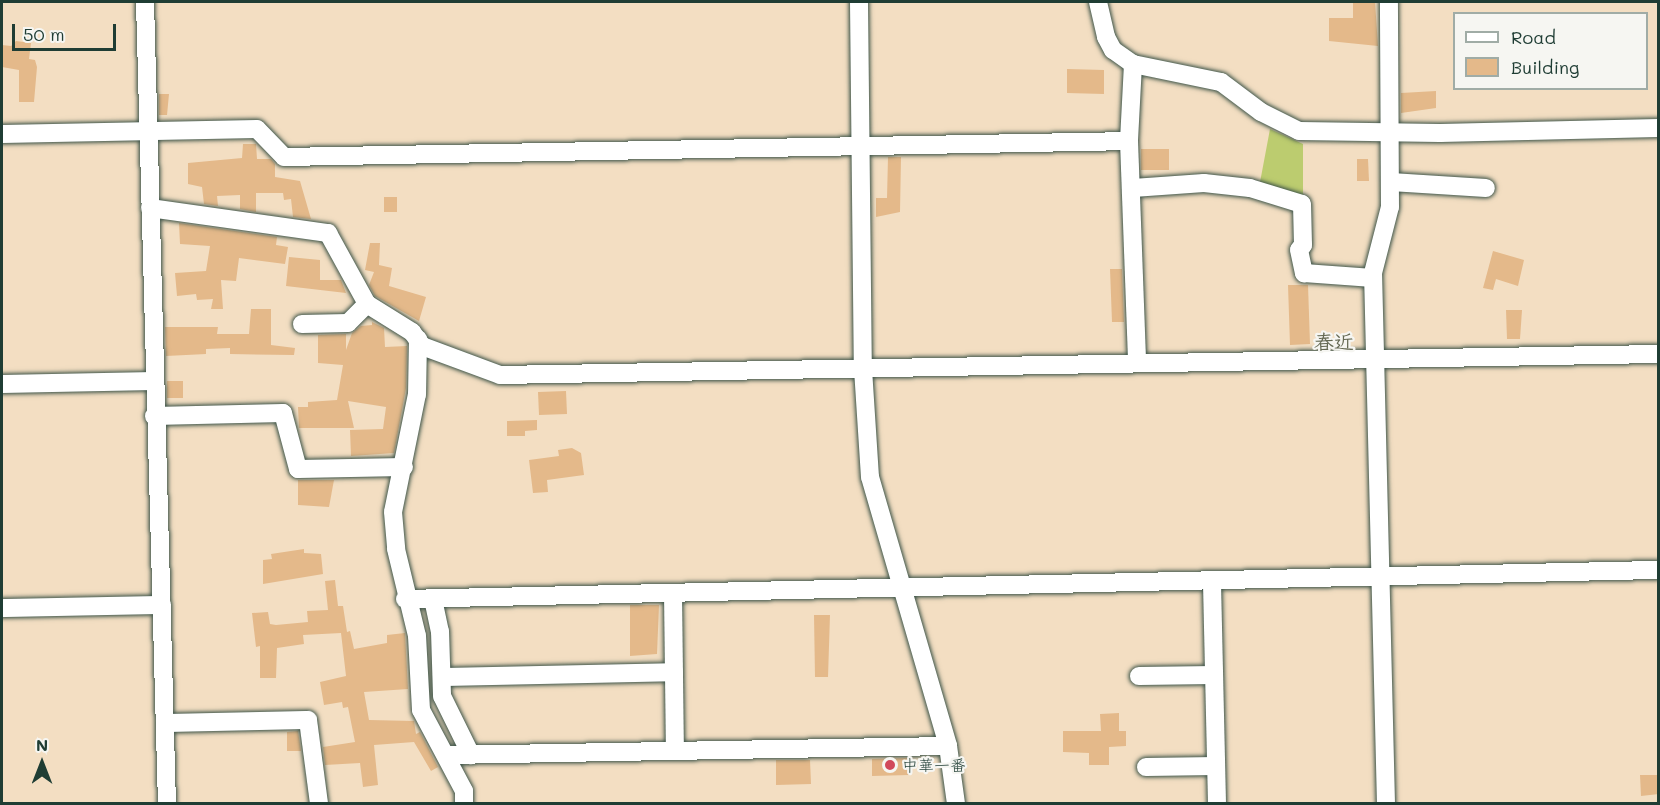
<!DOCTYPE html>
<html>
<head>
<meta charset="utf-8">
<style>
  body { margin:0 }
  #map { position:relative; width:1660px; height:805px; overflow:hidden; background:#f3dec2; font-family:Mali,"Klee One",sans-serif }
  div>[style] { position:absolute }
  .green>* { inset:0; background:#bccc6f }
  .building>* { inset:0; background:#e4b98a }
  .roads { filter:drop-shadow(0 0 2px #3f5549) drop-shadow(0 0 2px #3f5549) }
  .minor>* { height:18px; margin:-9px; padding:0 9px; transform-origin:9px; border-radius:9px; background:#fff }
  .dots>* { width:16px; height:16px; translate:-50% -50%; box-sizing:border-box; border:3px solid #f6f6f2; border-radius:50% }
  span { translate:-50% -50%; white-space:nowrap; text-align:center; line-height:1.15; -webkit-text-stroke:4.5px #f6f6f2; paint-order:stroke }
  .poi-label { font-size:16px; color:#1f3d34 }
  .left { translate:0 -50%; text-align:left }
  .quarter-label { font-size:20px; color:#646852; font-weight:700 }
  .frame { position:absolute; inset:0; border:3px solid #1f3d34; pointer-events:none }
  .legend { position:absolute; left:1453px; top:12px; width:195px; height:78px; box-sizing:border-box; background:#f6f6f2; border:2px solid #a0aca6; margin:0; padding:8px 10px; list-style:none; font-size:18px; color:#1f3d34 }
  .legend li { display:flex; align-items:center; gap:12px; height:30px }
  .legend b { width:30px; border:2px solid #a0aca6 }
  .north { position:absolute; left:12px; top:733px; width:60px; height:60px; -webkit-text-stroke:4px #f6f6f2; paint-order:stroke; rotate:0deg; font-size:16px; font-weight:700; line-height:24px; text-align:center; color:#1f3d34 }
  .north::after { content:''; display:block; margin:auto; width:21px; height:27px; background:#1f3d34; clip-path:polygon(50% 0,100% 100%,50% 72%,0 100%) }
  .scale { position:absolute; left:12px; top:24px; width:104px; height:27px; box-sizing:border-box; border:3px solid #1f3d34; border-top:0; padding-left:8px; font-size:18px; line-height:21px; white-space:nowrap; color:#1f3d34; -webkit-text-stroke:4px #f6f6f2; paint-order:stroke }
</style>
</head>
<body>
<div id="map">
  <div class="green">
    <i style="clip-path:polygon(1270px 129px,1303px 144px,1303px 201px,1258px 193px)"></i>
  </div>
  <div class="building">
    <i style="clip-path:polygon(1353px 2px,1375px 2px,1378px 46px,1329px 41px,1329px 18px,1353px 18px)"></i>
    <i style="clip-path:polygon(16px 41px,31px 43px,29px 59px,35px 60px,37px 67px,34px 102px,19px 102px,19px 70px,2px 67px,2px 45px,11px 46px)"></i>
    <i style="clip-path:polygon(1067px 69px,1104px 70px,1104px 94px,1067px 93px)"></i>
    <i style="clip-path:polygon(1436px 91px,1436px 108px,1401px 113px,1401px 93px)"></i>
    <i style="clip-path:polygon(159px 94px,169px 94px,167px 115px,159px 115px)"></i>
    <i style="clip-path:polygon(243px 144px,256px 144px,257px 159px,271px 159px,275px 164px,275px 177px,300px 181px,311px 219px,293px 217px,291px 199px,284px 200px,283px 193px,256px 193px,256px 212px,240px 209px,240px 195px,217px 196px,218px 206px,204px 204px,202px 187px,188px 184px,188px 163px,242px 158px)"></i>
    <i style="clip-path:polygon(1141px 149px,1169px 149px,1169px 170px,1141px 170px)"></i>
    <i style="clip-path:polygon(888px 157px,901px 157px,900px 212px,876px 217px,876px 198px,887px 198px)"></i>
    <i style="clip-path:polygon(1357px 159px,1368px 159px,1369px 181px,1357px 181px)"></i>
    <i style="clip-path:polygon(384px 197px,397px 197px,397px 212px,384px 212px)"></i>
    <i style="clip-path:polygon(179px 223px,277px 237px,276px 245px,288px 247px,285px 264px,239px 258px,236px 281px,221px 280px,223px 309px,211px 309px,213px 299px,197px 300px,196px 294px,177px 296px,175px 273px,206px 271px,210px 246px,180px 244px)"></i>
    <i style="clip-path:polygon(370px 243px,380px 243px,379px 265px,392px 268px,389px 286px,426px 297px,419px 321px,375px 296px,369px 285px,374px 272px,365px 270px)"></i>
    <i style="clip-path:polygon(1493px 251px,1524px 260px,1518px 286px,1496px 279px,1493px 290px,1483px 288px)"></i>
    <i style="clip-path:polygon(289px 257px,320px 260px,320px 280px,341px 280px,346px 293px,286px 286px)"></i>
    <i style="clip-path:polygon(1110px 269px,1122px 269px,1124px 322px,1112px 322px)"></i>
    <i style="clip-path:polygon(1288px 285px,1308px 285px,1310px 344px,1290px 345px)"></i>
    <i style="clip-path:polygon(251px 309px,271px 309px,271px 345px,295px 348px,294px 355px,230px 354px,230px 348px,206px 349px,206px 354px,166px 356px,165px 327px,218px 327px,217px 334px,249px 334px)"></i>
    <i style="clip-path:polygon(1506px 310px,1522px 310px,1520px 339px,1507px 339px)"></i>
    <i style="clip-path:polygon(372px 322px,384px 328px,385px 347px,407px 346px,406px 388px,394px 453px,351px 456px,350px 430px,383px 429px,386px 407px,348px 401px,354px 428px,299px 428px,298px 407px,308px 407px,308px 402px,337px 400px,343px 365px,318px 363px,318px 335px,346px 334px,346px 350px,352px 333px,361px 326px,372px 325px)"></i>
    <i style="clip-path:polygon(167px 381px,183px 381px,183px 398px,167px 398px)"></i>
    <i style="clip-path:polygon(566px 391px,567px 414px,539px 415px,538px 392px)"></i>
    <i style="clip-path:polygon(537px 420px,537px 430px,525px 431px,525px 436px,507px 436px,507px 421px)"></i>
    <i style="clip-path:polygon(572px 448px,581px 453px,584px 475px,547px 480px,548px 492px,533px 493px,529px 460px,559px 456px,558px 450px)"></i>
    <i style="clip-path:polygon(298px 480px,334px 480px,329px 507px,298px 505px)"></i>
    <i style="clip-path:polygon(304px 549px,304px 553px,321px 554px,323px 574px,263px 584px,263px 560px,272px 559px,271px 554px)"></i>
    <i style="clip-path:polygon(335px 580px,338px 606px,343px 606px,347px 632px,350px 631px,354px 649px,387px 643px,387px 635px,405px 633px,408px 689px,364px 692px,369px 720px,414px 721px,416px 734px,420px 732px,438px 767px,431px 771px,414px 742px,374px 745px,378px 785px,363px 787px,360px 763px,325px 765px,323px 747px,355px 742px,348px 707px,343px 708px,342px 702px,324px 705px,320px 682px,346px 676px,341px 633px,303px 635px,304px 644px,277px 648px,276px 678px,260px 678px,260px 646px,256px 647px,252px 613px,268px 612px,270px 624px,276px 625px,308px 622px,307px 611px,328px 610px,325px 581px)"></i>
    <i style="clip-path:polygon(630px 605px,659px 605px,657px 654px,630px 656px)"></i>
    <i style="clip-path:polygon(814px 615px,830px 615px,828px 677px,815px 677px)"></i>
    <i style="clip-path:polygon(1119px 713px,1119px 731px,1126px 731px,1126px 746px,1109px 747px,1109px 765px,1089px 765px,1089px 753px,1063px 752px,1063px 731px,1101px 731px,1100px 714px)"></i>
    <i style="clip-path:polygon(298px 731px,301px 751px,287px 751px,287px 732px)"></i>
    <i style="clip-path:polygon(909px 758px,909px 775px,872px 776px,872px 759px)"></i>
    <i style="clip-path:polygon(776px 760px,810px 760px,811px 784px,776px 785px)"></i>
    <i style="clip-path:polygon(1640px 775px,1659px 775px,1659px 794px,1641px 796px)"></i>
  </div>
  <div class="roads">
    <div class="minor">
      <i style="left:145px;top:2px;width:802px;rotate:88.43deg"></i>
      <i style="left:859px;top:2px;width:367px;rotate:89.4deg"></i>
      <i style="left:863px;top:369px;width:108px;rotate:86.3deg"></i>
      <i style="left:870px;top:477px;width:280px;rotate:73.8deg"></i>
      <i style="left:948px;top:746px;width:59px;rotate:82.1deg"></i>
      <i style="left:1098px;top:2px;width:36px;rotate:77deg"></i>
      <i style="left:1106px;top:37px;width:15px;rotate:62deg"></i>
      <i style="left:1113px;top:50px;width:24px;rotate:35deg"></i>
      <i style="left:1133px;top:64px;width:90px;rotate:11.6deg"></i>
      <i style="left:1221px;top:82px;width:50px;rotate:36.9deg"></i>
      <i style="left:1261px;top:112px;width:42px;rotate:26.6deg"></i>
      <i style="left:1299px;top:131px;width:141px;rotate:0.8deg"></i>
      <i style="left:1440px;top:133px;width:218px;rotate:-1.3deg"></i>
      <i style="left:1133px;top:64px;width:77px;rotate:93deg"></i>
      <i style="left:1129px;top:141px;width:222px;rotate:87.9deg"></i>
      <i style="left:2px;top:134px;width:255px;rotate:-1.1deg"></i>
      <i style="left:257px;top:129px;width:39px;rotate:46deg"></i>
      <i style="left:284px;top:157px;width:845px;rotate:-1.08deg"></i>
      <i style="left:1391px;top:182px;width:95px;rotate:3.6deg"></i>
      <i style="left:1133px;top:188px;width:71px;rotate:-4deg"></i>
      <i style="left:1204px;top:183px;width:46px;rotate:6.2deg"></i>
      <i style="left:1250px;top:188px;width:54px;rotate:17.1deg"></i>
      <i style="left:1302px;top:204px;width:41px;rotate:88.6deg"></i>
      <i style="left:1303px;top:245px;width:6px;rotate:129deg"></i>
      <i style="left:1299px;top:250px;width:24px;rotate:78deg"></i>
      <i style="left:1304px;top:273px;width:69px;rotate:4.1deg"></i>
      <i style="left:150px;top:208px;width:180px;rotate:8deg"></i>
      <i style="left:328px;top:233px;width:81px;rotate:61.2deg"></i>
      <i style="left:367px;top:304px;width:53px;rotate:31.9deg"></i>
      <i style="left:412px;top:332px;width:17px;rotate:54deg"></i>
      <i style="left:422px;top:346px;width:83px;rotate:20.4deg"></i>
      <i style="left:500px;top:375px;width:1158px;rotate:-1.04deg"></i>
      <i style="left:302px;top:324px;width:46px;rotate:-1.2deg"></i>
      <i style="left:348px;top:323px;width:27px;rotate:-45deg"></i>
      <i style="left:418px;top:339px;width:55px;rotate:91deg"></i>
      <i style="left:417px;top:394px;width:120px;rotate:101.5deg"></i>
      <i style="left:393px;top:512px;width:37px;rotate:85deg"></i>
      <i style="left:396px;top:549px;width:89px;rotate:76.4deg"></i>
      <i style="left:417px;top:636px;width:74px;rotate:86.9deg"></i>
      <i style="left:421px;top:710px;width:92px;rotate:62deg"></i>
      <i style="left:464px;top:791px;width:13px;rotate:90deg"></i>
      <i style="left:2px;top:384px;width:152px;rotate:-1.1deg"></i>
      <i style="left:154px;top:416px;width:129px;rotate:-1.3deg"></i>
      <i style="left:283px;top:413px;width:58px;rotate:75deg"></i>
      <i style="left:298px;top:469px;width:106px;rotate:-1.1deg"></i>
      <i style="left:1212px;top:583px;width:221px;rotate:88.7deg"></i>
      <i style="left:673px;top:593px;width:158px;rotate:89.3deg"></i>
      <i style="left:405px;top:599px;width:1253px;rotate:-1.33deg"></i>
      <i style="left:433px;top:599px;width:33px;rotate:78deg"></i>
      <i style="left:440px;top:631px;width:65px;rotate:88.2deg"></i>
      <i style="left:442px;top:696px;width:66px;rotate:63.8deg"></i>
      <i style="left:2px;top:608px;width:160px;rotate:-1.1deg"></i>
      <i style="left:1139px;top:676px;width:75px;rotate:-0.8deg"></i>
      <i style="left:442px;top:677px;width:232px;rotate:-1.2deg"></i>
      <i style="left:165px;top:723px;width:143px;rotate:-1.2deg"></i>
      <i style="left:308px;top:720px;width:85px;rotate:82.5deg"></i>
      <i style="left:447px;top:755px;width:501px;rotate:-1.03deg"></i>
      <i style="left:1146px;top:767px;width:70px;rotate:-0.8deg"></i>
      <i style="left:1386px;top:804px;width:531px;rotate:-91.4deg"></i>
      <i style="left:1373px;top:273px;width:68px;rotate:-75.6deg"></i>
      <i style="left:1390px;top:207px;width:205px;rotate:-90.3deg"></i>
    </div>
  </div>
  <div class="dots">
    <i style="left:890px;top:765px;background:#d1495b"></i>
  </div>
  <div class="poi-label">
    <span class="left" style="left:902px;top:765px">中華一番</span>
  </div>
  <div class="quarter-label">
    <span style="left:1334px;top:341px">春近</span>
  </div>
  <div class="frame"></div>
  <ul class="legend">
  <li><b style="height:8px;background:#fff"></b>Road</li>
  <li><b style="height:16px;background:#e4b98a"></b>Building</li>
  </ul>
  <div class="north">N</div>
  <div class="scale">50 m</div>
</div>
</body>
</html>
